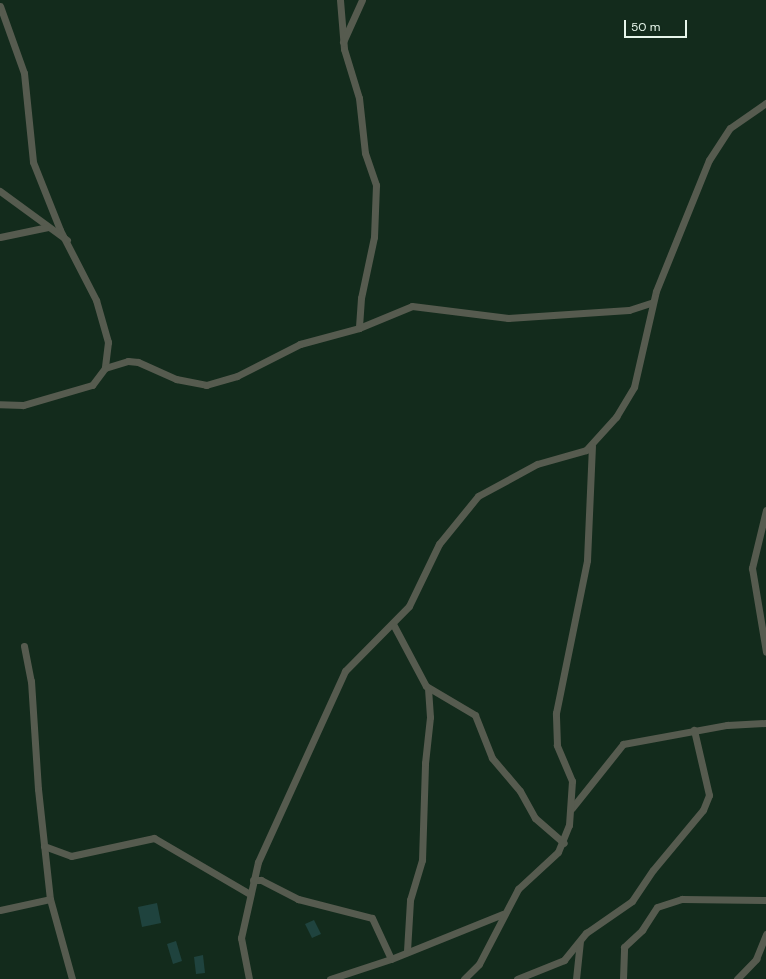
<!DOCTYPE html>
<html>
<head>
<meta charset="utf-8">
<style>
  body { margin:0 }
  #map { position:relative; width:766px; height:979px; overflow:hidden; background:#132b1c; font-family:"DM Sans",sans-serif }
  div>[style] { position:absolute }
  .building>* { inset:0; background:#1f433e }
  .street>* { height:7px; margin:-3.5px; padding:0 3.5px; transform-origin:3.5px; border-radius:3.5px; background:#565b4f }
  span { translate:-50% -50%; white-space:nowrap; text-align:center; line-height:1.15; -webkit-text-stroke:3.5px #132b1c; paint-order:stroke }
  .scale { position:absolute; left:624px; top:20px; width:63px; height:18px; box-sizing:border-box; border:2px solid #e6f5ea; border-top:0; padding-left:5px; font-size:12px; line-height:14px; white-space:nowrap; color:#e6f5ea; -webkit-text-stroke:3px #132b1c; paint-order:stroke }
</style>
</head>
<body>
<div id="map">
  <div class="building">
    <i style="clip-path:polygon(157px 903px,161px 923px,142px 927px,138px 907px)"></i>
    <i style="clip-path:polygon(314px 920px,321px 934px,312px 938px,305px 924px)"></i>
    <i style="clip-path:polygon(176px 941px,182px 961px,173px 964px,167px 944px)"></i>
    <i style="clip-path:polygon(203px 955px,205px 973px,196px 974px,194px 957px)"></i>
  </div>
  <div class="street">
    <i style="left:340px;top:0;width:49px;rotate:85.3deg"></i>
    <i style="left:344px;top:49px;width:51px;rotate:73deg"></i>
    <i style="left:359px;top:98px;width:55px;rotate:83.8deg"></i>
    <i style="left:365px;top:153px;width:34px;rotate:71deg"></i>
    <i style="left:376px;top:185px;width:52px;rotate:92.2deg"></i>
    <i style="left:374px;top:237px;width:62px;rotate:102deg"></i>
    <i style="left:361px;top:298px;width:30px;rotate:94deg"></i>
    <i style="left:0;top:6px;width:71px;rotate:70.3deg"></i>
    <i style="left:24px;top:73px;width:89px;rotate:84.2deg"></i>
    <i style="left:33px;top:162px;width:73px;rotate:68.3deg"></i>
    <i style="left:60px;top:230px;width:79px;rotate:62.8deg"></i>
    <i style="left:96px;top:300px;width:44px;rotate:74.1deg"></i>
    <i style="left:108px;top:342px;width:26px;rotate:97deg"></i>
    <i style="left:105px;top:368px;width:21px;rotate:127deg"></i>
    <i style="left:92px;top:385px;width:72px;rotate:163.8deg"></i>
    <i style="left:23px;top:405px;width:23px;rotate:-178deg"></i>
    <i style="left:343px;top:42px;width:46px;rotate:-65.7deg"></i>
    <i style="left:0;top:191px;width:83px;rotate:36.2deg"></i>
    <i style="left:0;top:237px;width:49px;rotate:-11.8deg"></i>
    <i style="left:105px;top:368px;width:24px;rotate:-17deg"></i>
    <i style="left:128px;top:361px;width:10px;rotate:6deg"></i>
    <i style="left:138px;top:362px;width:42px;rotate:24.1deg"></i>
    <i style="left:176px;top:379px;width:31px;rotate:11deg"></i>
    <i style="left:206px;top:385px;width:32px;rotate:-16deg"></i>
    <i style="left:237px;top:376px;width:71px;rotate:-26.9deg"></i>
    <i style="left:300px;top:344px;width:61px;rotate:-15.2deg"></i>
    <i style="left:359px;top:328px;width:57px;rotate:-22.5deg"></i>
    <i style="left:412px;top:306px;width:97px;rotate:7.1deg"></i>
    <i style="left:508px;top:318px;width:121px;rotate:-3.8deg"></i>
    <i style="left:629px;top:310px;width:25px;rotate:-18deg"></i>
    <i style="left:766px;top:510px;width:60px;rotate:103.6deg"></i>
    <i style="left:752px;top:568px;width:85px;rotate:80.5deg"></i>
    <i style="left:393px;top:624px;width:70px;rotate:62deg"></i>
    <i style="left:426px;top:686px;width:57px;rotate:30.6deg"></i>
    <i style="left:475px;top:715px;width:46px;rotate:68.4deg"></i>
    <i style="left:492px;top:758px;width:43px;rotate:49.7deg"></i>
    <i style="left:520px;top:791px;width:31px;rotate:61deg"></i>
    <i style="left:535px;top:818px;width:38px;rotate:41deg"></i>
    <i style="left:24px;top:646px;width:36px;rotate:79deg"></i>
    <i style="left:31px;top:681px;width:108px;rotate:86.3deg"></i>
    <i style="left:38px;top:789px;width:111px;rotate:83.8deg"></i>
    <i style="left:50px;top:899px;width:83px;rotate:74.6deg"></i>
    <i style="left:572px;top:808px;width:82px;rotate:-51.4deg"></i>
    <i style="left:623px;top:744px;width:106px;rotate:-10.4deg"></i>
    <i style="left:727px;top:725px;width:39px;rotate:-3deg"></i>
    <i style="left:44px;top:846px;width:29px;rotate:20deg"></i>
    <i style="left:71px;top:856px;width:85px;rotate:-12.2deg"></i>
    <i style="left:154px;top:838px;width:111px;rotate:30.3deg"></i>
    <i style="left:253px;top:880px;width:8px"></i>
    <i style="left:261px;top:880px;width:42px;rotate:27.2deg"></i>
    <i style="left:298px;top:899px;width:76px;rotate:14.4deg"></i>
    <i style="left:372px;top:918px;width:45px;rotate:65.1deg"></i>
    <i style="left:0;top:910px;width:51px;rotate:-12.4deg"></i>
    <i style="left:407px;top:951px;width:51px;rotate:-86.6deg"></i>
    <i style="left:410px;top:900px;width:42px;rotate:-73.3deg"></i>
    <i style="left:422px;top:860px;width:97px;rotate:-88.2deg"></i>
    <i style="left:425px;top:763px;width:46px;rotate:-83.8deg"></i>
    <i style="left:430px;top:717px;width:28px;rotate:-94deg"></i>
    <i style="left:249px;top:979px;width:42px;rotate:-101deg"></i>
    <i style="left:241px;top:938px;width:78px;rotate:-77.4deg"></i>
    <i style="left:258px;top:862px;width:210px;rotate:-65.5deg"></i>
    <i style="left:345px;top:671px;width:91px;rotate:-45.4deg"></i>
    <i style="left:409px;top:606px;width:69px;rotate:-64.2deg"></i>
    <i style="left:439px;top:544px;width:62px;rotate:-50.9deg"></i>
    <i style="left:478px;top:496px;width:67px;rotate:-28.5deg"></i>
    <i style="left:537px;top:464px;width:51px;rotate:-15.9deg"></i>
    <i style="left:586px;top:450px;width:45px;rotate:-47.7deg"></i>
    <i style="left:616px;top:417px;width:35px;rotate:-59deg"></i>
    <i style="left:634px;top:387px;width:98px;rotate:-77.1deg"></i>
    <i style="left:656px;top:291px;width:141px;rotate:-68deg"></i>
    <i style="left:709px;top:160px;width:38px;rotate:-57deg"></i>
    <i style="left:730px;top:128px;width:44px;rotate:-34.8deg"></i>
    <i style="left:330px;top:979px;width:64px;rotate:-18.2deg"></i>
    <i style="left:391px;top:959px;width:121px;rotate:-21.9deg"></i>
    <i style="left:464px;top:979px;width:21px;rotate:-45deg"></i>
    <i style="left:479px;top:964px;width:85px;rotate:-62.5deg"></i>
    <i style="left:518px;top:889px;width:54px;rotate:-42.8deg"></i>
    <i style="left:558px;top:852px;width:29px;rotate:-68deg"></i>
    <i style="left:569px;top:825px;width:44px;rotate:-86.1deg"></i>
    <i style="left:572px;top:781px;width:39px;rotate:-113deg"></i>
    <i style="left:557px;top:745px;width:32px;rotate:-92deg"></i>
    <i style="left:556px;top:713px;width:156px;rotate:-78.5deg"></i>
    <i style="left:587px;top:560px;width:114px;rotate:-87.5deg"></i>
    <i style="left:517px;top:979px;width:51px;rotate:-22deg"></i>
    <i style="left:564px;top:960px;width:35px;rotate:-51deg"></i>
    <i style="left:586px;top:933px;width:56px;rotate:-34.8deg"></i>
    <i style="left:632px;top:901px;width:37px;rotate:-56deg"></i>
    <i style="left:653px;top:870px;width:78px;rotate:-50.2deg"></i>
    <i style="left:703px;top:810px;width:16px;rotate:-68deg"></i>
    <i style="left:709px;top:795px;width:67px;rotate:-103deg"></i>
    <i style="left:576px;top:979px;width:37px;rotate:-84deg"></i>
    <i style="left:623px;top:979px;width:32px;rotate:-88deg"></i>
    <i style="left:624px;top:947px;width:25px;rotate:-43deg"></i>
    <i style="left:642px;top:930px;width:27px;rotate:-57deg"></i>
    <i style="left:657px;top:907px;width:26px;rotate:-18deg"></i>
    <i style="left:682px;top:899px;width:84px;rotate:0.7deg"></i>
    <i style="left:737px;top:979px;width:28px;rotate:-46deg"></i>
    <i style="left:756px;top:959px;width:27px;rotate:-68deg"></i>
  </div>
  <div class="scale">50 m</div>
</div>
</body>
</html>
